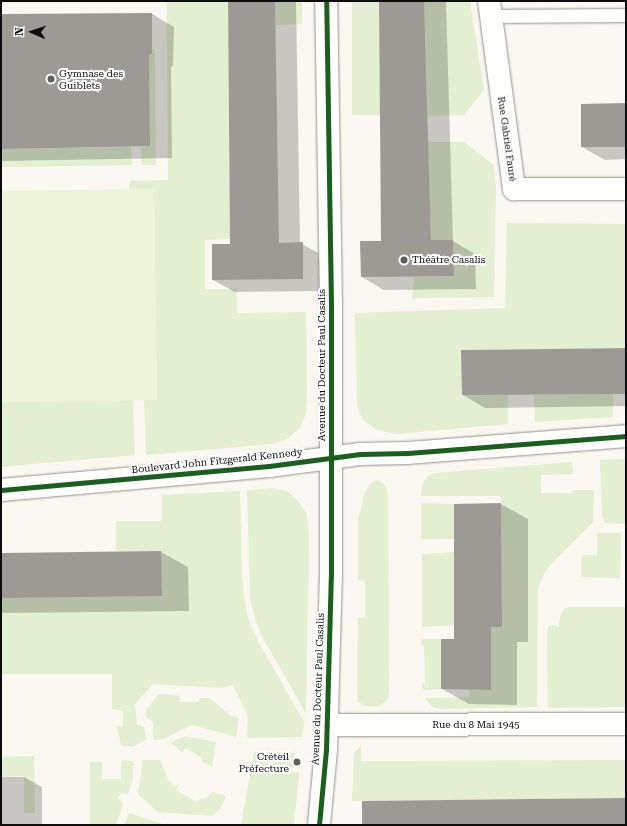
<!DOCTYPE html>
<html>
<head>
<meta charset="utf-8">
<style>
  body { margin:0 }
  #map { position:relative; width:627px; height:826px; overflow:hidden; background:#faf8f0; font-family:"Roboto Serif",serif }
  div>[style] { position:absolute }
  .green>* { inset:0; background:#e2efd0 }
  .pitch>* { inset:0; background:#ecf4d9 }
  .shadow>* { inset:0; background:#0003 }
  .building>* { inset:0; background:#9d9a96 }
  .roads { filter:drop-shadow(0 0 1px #93928f) drop-shadow(0 0 1px #93928f) }
  .service>* { height:13px; margin:-6.5px; padding:0 6.5px; transform-origin:6.5px; border-radius:6.5px; background:#fefefd }
  .minor>* { height:22px; margin:-11px; padding:0 11px; transform-origin:11px; border-radius:11px; background:#fefefd }
  .tertiary>* { height:22px; margin:-11px; padding:0 11px; transform-origin:11px; border-radius:11px; background:#fefefd }
  .cycleway>* { height:5px; margin:-2.5px; padding:0 2.5px; transform-origin:2.5px; border-radius:2.5px; background:#1b5e20 }
  .dots>* { width:11px; height:11px; translate:-50% -50%; box-sizing:border-box; border:2px solid #fff; border-radius:50% }
  span { translate:-50% -50%; white-space:nowrap; text-align:center; line-height:1.15; -webkit-text-stroke:4px #fff; paint-order:stroke }
  .poi-label { font-size:10px; color:#0c0c0c }
  .left { translate:0 -50%; text-align:left }
  .right { translate:-100% -50%; text-align:right }
  .street-label { font-size:10px; color:#0c0c0c }
  .frame { position:absolute; inset:0; border:2px solid #0c0c0c; pointer-events:none }
  .north { position:absolute; left:12px; top:12px; width:40px; height:40px; -webkit-text-stroke:3px #fff; paint-order:stroke; rotate:272deg; font-size:11px; font-weight:700; line-height:16px; text-align:center; color:#0c0c0c }
  .north::after { content:''; display:block; margin:auto; width:14px; height:18px; background:#0c0c0c; clip-path:polygon(50% 0,100% 100%,50% 72%,0 100%) }
</style>
</head>
<body>
<div id="map">
  <div class="green">
    <i style="clip-path:polygon(167px 1px,228px 1px,230px 239px,205px 240px,205px 289px,236px 289px,237px 313px,306px 312px,307px 402px,306px 413px,300px 428px,287px 439px,272px 444px,146px 455px,144px 400px,157px 400px,154px 189px,129px 189px,130px 181px,168px 180px)"></i>
    <i style="clip-path:polygon(275px 1px,302px 1px,302px 24px,276px 25px)"></i>
    <i style="clip-path:polygon(352px 1px,379px 1px,380px 115px,352px 115px)"></i>
    <i style="clip-path:polygon(424px 1px,470px 1px,484px 90px,464px 115px,428px 116px)"></i>
    <i style="clip-path:polygon(152px 49px,155px 49px,156px 165px,142px 165px,141px 147px,150px 146px,149px 55px)"></i>
    <i style="clip-path:polygon(428px 142px,464px 142px,494px 165px,496px 188px,494px 297px,412px 298px,414px 277px,454px 276px,453px 240px,431px 240px)"></i>
    <i style="clip-path:polygon(131px 147px,132px 165px,1px 167px,1px 149px)"></i>
    <i style="clip-path:polygon(507px 223px,626px 224px,626px 348px,461px 350px,462px 395px,508px 395px,508px 424px,397px 434px,377px 430px,363px 420px,357px 406px,355px 313px,505px 308px)"></i>
    <i style="clip-path:polygon(613px 394px,613px 417px,535px 422px,534px 395px)"></i>
    <i style="clip-path:polygon(133px 400px,135px 455px,1px 467px,1px 402px)"></i>
    <i style="clip-path:polygon(626px 459px,626px 524px,605px 523px,602px 516px,600px 460px)"></i>
    <i style="clip-path:polygon(572px 462px,573px 474px,541px 475px,541px 493px,572px 493px,573px 490px,594px 490px,593px 522px,554px 561px,544px 573px,538px 588px,537px 707px,438px 709px,431px 706px,425px 698px,469px 697px,470px 690px,490px 690px,487px 627px,502px 627px,501px 496px,420px 496px,424px 481px,429px 475px,436px 473px)"></i>
    <i style="clip-path:polygon(377px 480px,382px 482px,387px 488px,388px 498px,389px 692px,388px 698px,385px 702px,380px 705px,373px 707px,366px 706px,358px 702px,357px 694px,358px 618px,365px 617px,365px 581px,358px 580px,358px 520px,365px 492px,370px 484px)"></i>
    <i style="clip-path:polygon(274px 488px,288px 492px,299px 502px,307px 514px,309px 541px,306px 713px,264px 640px,256px 621px,250px 598px,247px 490px)"></i>
    <i style="clip-path:polygon(240px 491px,242px 578px,245px 602px,249px 621px,259px 643px,304px 722px,302px 737px,247px 738px,248px 717px,233px 685px,221px 688px,153px 684px,135px 704px,137px 724px,144px 727px,146px 739px,133px 747px,121px 745px,117px 726px,123px 726px,123px 711px,112px 709px,112px 674px,1px 674px,1px 598px,162px 596px,161px 551px,116px 551px,116px 521px,162px 521px,162px 495px)"></i>
    <i style="clip-path:polygon(421px 503px,454px 504px,454px 539px,421px 539px)"></i>
    <i style="clip-path:polygon(597px 533px,621px 533px,620px 578px,581px 577px,582px 555px,597px 555px)"></i>
    <i style="clip-path:polygon(454px 552px,454px 625px,422px 627px,422px 554px)"></i>
    <i style="clip-path:polygon(569px 607px,626px 607px,626px 707px,548px 708px,547px 633px,548px 627px,551px 625px,559px 627px,560px 616px,564px 609px)"></i>
    <i style="clip-path:polygon(421px 639px,441px 639px,441px 689px,423px 690px,422px 683px,425px 683px,424px 646px,422px 645px)"></i>
    <i style="clip-path:polygon(159px 694px,180px 696px,179px 702px,198px 702px,200px 698px,209px 698px,231px 716px,239px 718px,236px 737px,192px 725px,164px 739px,153px 740px,153px 722px,146px 717px,146px 710px)"></i>
    <i style="clip-path:polygon(185px 736px,216px 742px,212px 767px,201px 761px,202px 758px,186px 748px,182px 752px,171px 743px)"></i>
    <i style="clip-path:polygon(361px 745px,361px 761px,626px 760px,626px 798px,352px 801px,354px 753px)"></i>
    <i style="clip-path:polygon(254px 752px,294px 753px,292px 772px,299px 773px,294px 825px,241px 825px)"></i>
    <i style="clip-path:polygon(34px 756px,35px 813px,24px 813px,24px 776px,1px 777px,1px 757px)"></i>
    <i style="clip-path:polygon(121px 760px,133px 761px,133px 778px,128px 794px,121px 793px,118px 798px,123px 804px,116px 825px,90px 825px,90px 762px,102px 762px,102px 779px,121px 779px)"></i>
    <i style="clip-path:polygon(143px 760px,160px 760px,169px 782px,178px 787px,176px 790px,195px 801px,206px 798px,212px 792px,226px 796px,222px 806px,213px 816px,158px 812px,138px 794px)"></i>
    <i style="clip-path:polygon(129px 813px,166px 825px,124px 825px)"></i>
  </div>
  <div class="pitch">
    <i style="clip-path:polygon(154px 189px,157px 400px,1px 402px,1px 191px)"></i>
  </div>
  <div class="shadow">
    <i style="clip-path:polygon(229px 1px,296px 1px,300px 243px,324px 256px,324px 291px,235px 292px,213px 280px,231px 245px)"></i>
    <i style="clip-path:polygon(380px 1px,446px 1px,453px 241px,475px 254px,476px 289px,384px 290px,362px 277px,382px 242px)"></i>
    <i style="clip-path:polygon(152px 14px,174px 27px,173px 66px,171px 67px,172px 158px,1px 161px,1px 15px)"></i>
    <i style="clip-path:polygon(626px 104px,626px 159px,605px 160px,582px 147px)"></i>
    <i style="clip-path:polygon(626px 349px,626px 406px,485px 408px,463px 395px)"></i>
    <i style="clip-path:polygon(501px 504px,528px 519px,528px 642px,517px 642px,517px 705px,469px 704px,442px 689px,455px 640px)"></i>
    <i style="clip-path:polygon(161px 552px,188px 567px,189px 611px,1px 613px,1px 554px)"></i>
    <i style="clip-path:polygon(1px 777px,24px 777px,42px 787px,42px 825px,1px 825px)"></i>
  </div>
  <div class="building">
    <i style="clip-path:polygon(228px 1px,275px 1px,279px 243px,303px 242px,303px 279px,212px 280px,212px 244px,230px 244px)"></i>
    <i style="clip-path:polygon(379px 1px,424px 1px,431px 240px,453px 240px,454px 276px,361px 277px,360px 241px,381px 241px)"></i>
    <i style="clip-path:polygon(152px 13px,152px 54px,149px 55px,150px 146px,1px 149px,1px 14px)"></i>
    <i style="clip-path:polygon(626px 103px,626px 147px,581px 147px,581px 104px)"></i>
    <i style="clip-path:polygon(626px 348px,626px 394px,462px 395px,461px 350px)"></i>
    <i style="clip-path:polygon(501px 503px,502px 627px,491px 627px,491px 690px,441px 689px,441px 639px,454px 639px,454px 504px)"></i>
    <i style="clip-path:polygon(161px 551px,162px 596px,1px 598px,1px 553px)"></i>
    <i style="clip-path:polygon(626px 798px,626px 825px,362px 825px,362px 801px)"></i>
  </div>
  <div class="roads">
    <div class="service">
      <i style="left:491px;top:16px;width:135px;rotate:-0.4deg"></i>
    </div>
    <div class="minor">
      <i style="left:489px;top:1px;width:190px;rotate:82.4deg"></i>
      <i style="left:514px;top:189px;width:112px"></i>
      <i style="left:1px;top:490px;width:269px;rotate:-5.1deg"></i>
      <i style="left:269px;top:466px;width:92px;rotate:-7.5deg"></i>
      <i style="left:360px;top:454px;width:47px;rotate:-1.2deg"></i>
      <i style="left:407px;top:453px;width:220px;rotate:-4.4deg"></i>
      <i style="left:326px;top:725px;width:300px;rotate:-0.2deg"></i>
    </div>
    <div class="tertiary">
      <i style="left:319px;top:825px;width:75px;rotate:-84.7deg"></i>
      <i style="left:326px;top:750px;width:174px;rotate:-88.4deg"></i>
      <i style="left:331px;top:576px;width:271px;rotate:-90deg"></i>
      <i style="left:331px;top:305px;width:304px;rotate:-90.9deg"></i>
    </div>
  </div>
  <div class="cycleway">
    <i style="left:1px;top:490px;width:269px;rotate:-5.1deg"></i>
    <i style="left:269px;top:466px;width:92px;rotate:-7.5deg"></i>
    <i style="left:360px;top:454px;width:47px;rotate:-1.2deg"></i>
    <i style="left:407px;top:453px;width:220px;rotate:-4.4deg"></i>
    <i style="left:319px;top:825px;width:75px;rotate:-84.7deg"></i>
    <i style="left:326px;top:750px;width:174px;rotate:-88.4deg"></i>
    <i style="left:331px;top:576px;width:271px;rotate:-90deg"></i>
    <i style="left:331px;top:305px;width:304px;rotate:-90.9deg"></i>
  </div>
  <div class="dots">
    <i style="left:51px;top:79px;background:#5f5f5c"></i>
    <i style="left:404px;top:260px;background:#5f5f5c"></i>
    <i style="left:297px;top:762px;background:#5f5f5c"></i>
  </div>
  <div class="poi-label">
    <span class="left" style="left:59px;top:79px">Gymnase des<br>Guiblets</span>
    <span class="left" style="left:412px;top:260px">Théâtre Casalis</span>
    <span class="right" style="left:289px;top:762px">Créteil<br>Préfecture</span>
  </div>
  <div class="street-label">
    <span style="left:507px;top:139px;rotate:82deg">Rue Gabriel Fauré</span>
    <span style="left:322px;top:365px;rotate:-90deg">Avenue du Docteur Paul Casalis</span>
    <span style="left:217px;top:461px;rotate:-6deg">Boulevard John Fitzgerald Kennedy</span>
    <span style="left:318px;top:689px;rotate:-88deg">Avenue du Docteur Paul Casalis</span>
    <span style="left:476px;top:725px">Rue du 8 Mai 1945</span>
  </div>
  <div class="frame"></div>
  <div class="north">N</div>
</div>
</body>
</html>
